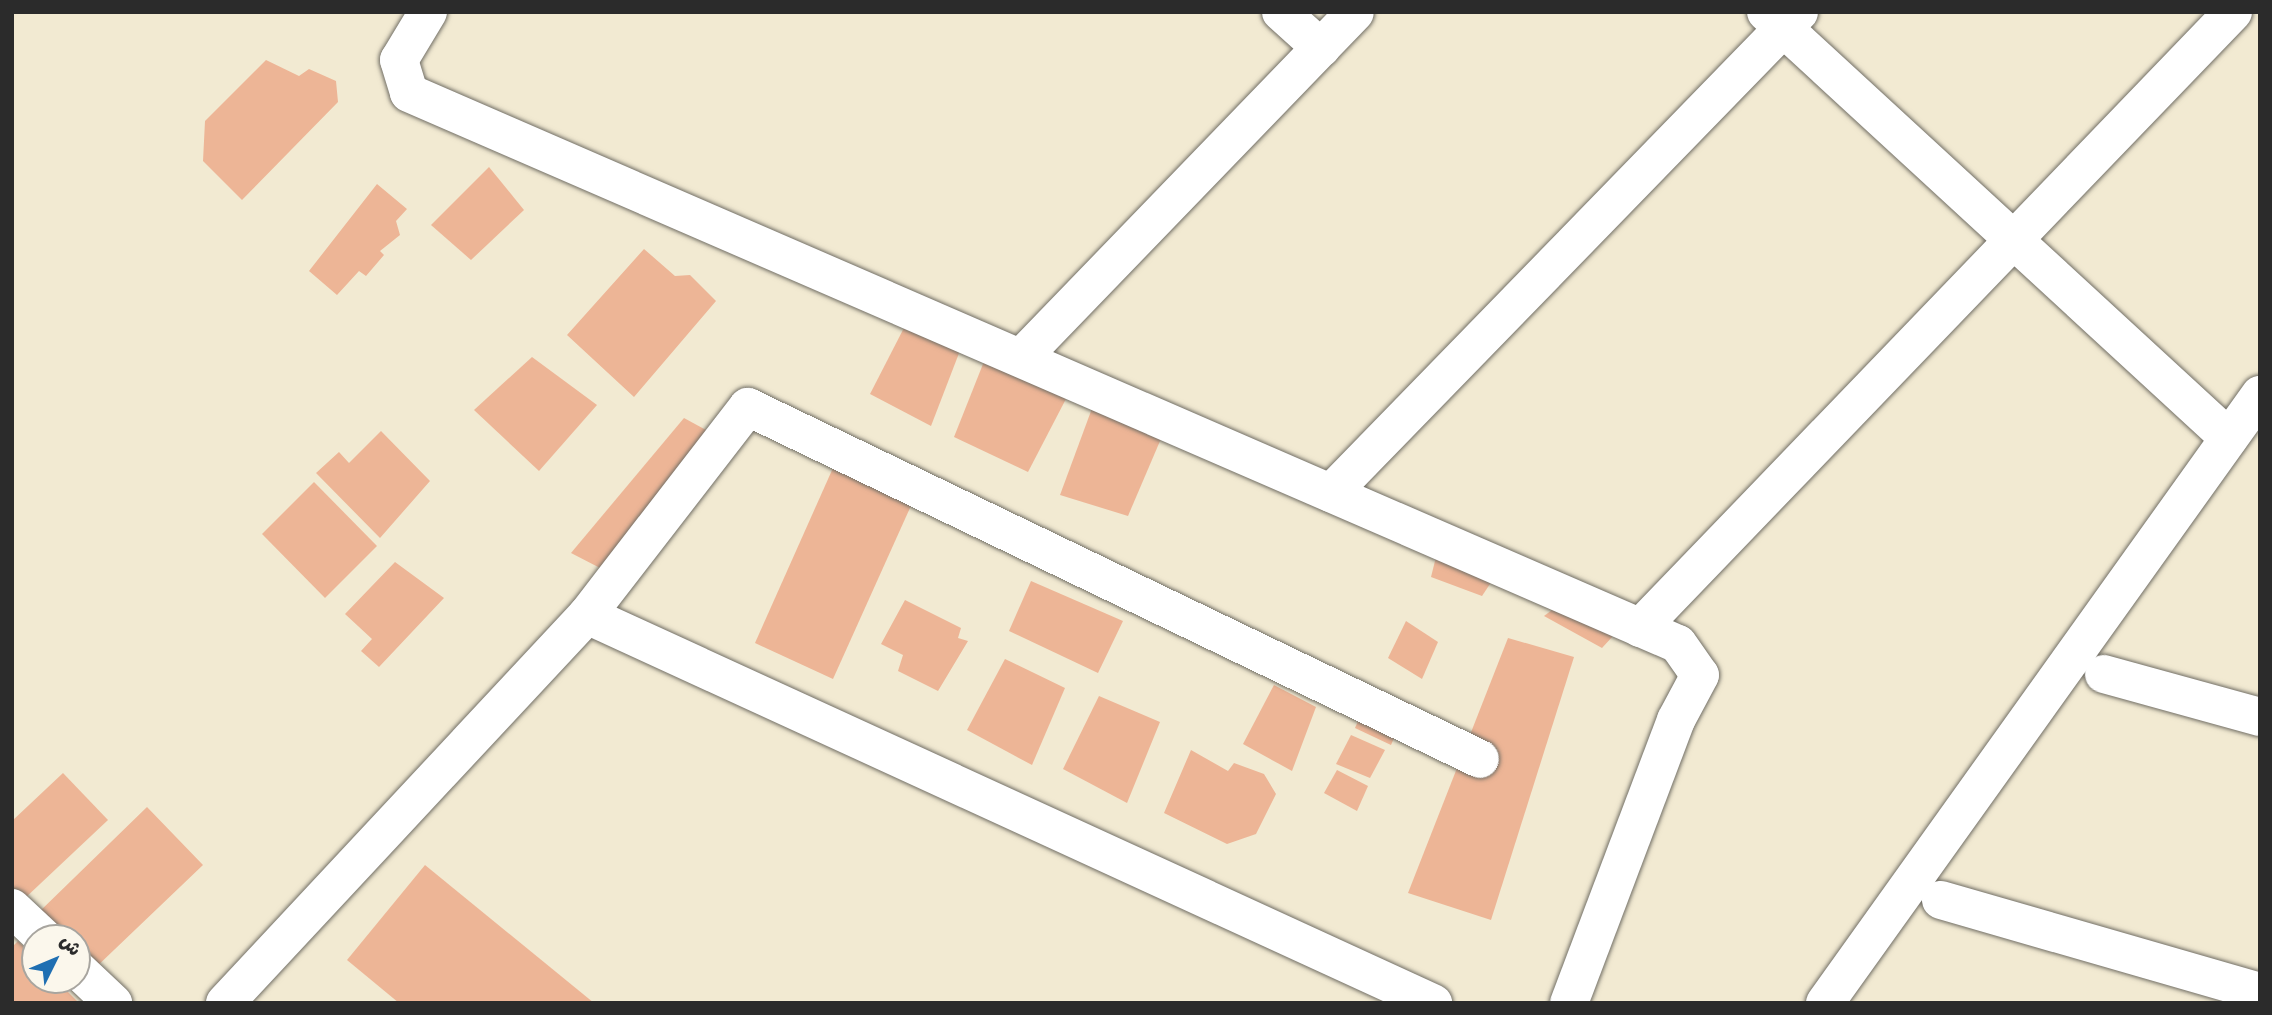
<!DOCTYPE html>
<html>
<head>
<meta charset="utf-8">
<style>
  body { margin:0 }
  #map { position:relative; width:2272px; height:1015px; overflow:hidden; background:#f2ead2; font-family:Mynerve,"Playpen Sans Arabic",sans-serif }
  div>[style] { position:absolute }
  .building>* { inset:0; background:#edb596 }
  .roads { filter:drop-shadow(0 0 2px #716e65) drop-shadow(0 0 2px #716e65) }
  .minor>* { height:38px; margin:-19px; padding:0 19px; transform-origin:19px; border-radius:19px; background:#fff }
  span { translate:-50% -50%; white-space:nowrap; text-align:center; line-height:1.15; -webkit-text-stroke:5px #fbf7ec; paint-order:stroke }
  .frame { position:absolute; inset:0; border:14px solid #2b2b2b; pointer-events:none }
  .north { position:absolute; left:21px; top:924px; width:70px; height:70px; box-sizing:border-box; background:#fbf7ec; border:2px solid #a8a59f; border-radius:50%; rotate:47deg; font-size:19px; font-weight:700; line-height:28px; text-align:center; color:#2b2b2b }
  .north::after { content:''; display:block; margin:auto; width:24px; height:32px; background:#1f6fb2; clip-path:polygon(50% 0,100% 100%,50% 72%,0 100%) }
</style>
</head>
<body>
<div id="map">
  <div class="building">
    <i style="clip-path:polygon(266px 60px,299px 76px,309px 69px,336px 81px,338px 102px,242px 200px,203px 161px,205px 121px)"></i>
    <i style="clip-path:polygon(489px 167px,524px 210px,471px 260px,431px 225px)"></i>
    <i style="clip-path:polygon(377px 184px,407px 209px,396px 221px,400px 235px,380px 251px,384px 255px,366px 276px,359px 271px,337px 295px,309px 271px)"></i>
    <i style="clip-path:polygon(644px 249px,675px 276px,690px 275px,716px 301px,634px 397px,567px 335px)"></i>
    <i style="clip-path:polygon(907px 322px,961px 348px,931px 426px,870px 394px)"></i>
    <i style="clip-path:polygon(532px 357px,597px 405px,539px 471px,474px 410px)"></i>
    <i style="clip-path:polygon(985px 359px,1068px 395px,1028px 472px,954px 437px)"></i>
    <i style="clip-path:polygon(1094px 403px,1163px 434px,1128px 516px,1060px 495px)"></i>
    <i style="clip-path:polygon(684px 418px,739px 448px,631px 584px,571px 553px)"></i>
    <i style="clip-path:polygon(381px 431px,430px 481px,380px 538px,316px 473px,339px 452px,349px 463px)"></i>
    <i style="clip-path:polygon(845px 441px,923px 479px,833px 679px,755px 643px)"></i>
    <i style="clip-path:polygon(314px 482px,377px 546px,325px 598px,262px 534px)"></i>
    <i style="clip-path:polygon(1438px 549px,1492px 581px,1482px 596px,1431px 577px)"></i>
    <i style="clip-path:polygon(395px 562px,444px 598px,379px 667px,361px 651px,372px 639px,345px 614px)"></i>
    <i style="clip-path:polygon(1031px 581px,1123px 621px,1098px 673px,1009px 631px)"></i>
    <i style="clip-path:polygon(905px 600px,961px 628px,958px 638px,968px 641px,938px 691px,898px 671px,903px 655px,881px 644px)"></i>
    <i style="clip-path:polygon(1560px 604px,1624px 624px,1602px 648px,1544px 616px)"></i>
    <i style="clip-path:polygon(1406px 621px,1438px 642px,1422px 679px,1388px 658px)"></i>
    <i style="clip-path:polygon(1508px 638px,1574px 657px,1491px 920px,1408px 893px)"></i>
    <i style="clip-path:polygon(1005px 659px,1065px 688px,1032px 765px,967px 730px)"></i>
    <i style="clip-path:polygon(1274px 685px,1316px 707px,1292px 771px,1243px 744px)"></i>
    <i style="clip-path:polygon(1371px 691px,1409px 703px,1391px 745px,1355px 728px)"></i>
    <i style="clip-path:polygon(1099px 696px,1160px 722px,1127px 803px,1063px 769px)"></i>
    <i style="clip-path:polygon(1351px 735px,1385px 750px,1370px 778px,1336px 764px)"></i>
    <i style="clip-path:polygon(1191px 750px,1228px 771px,1234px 763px,1264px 774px,1276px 794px,1256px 834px,1227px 844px,1164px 813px)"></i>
    <i style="clip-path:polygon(1337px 770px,1368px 786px,1357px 811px,1324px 793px)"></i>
    <i style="clip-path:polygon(63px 773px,108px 820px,23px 900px,12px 888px,12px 821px)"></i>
    <i style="clip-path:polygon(147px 807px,203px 865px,92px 971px,77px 955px,77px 938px,60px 938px,37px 914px)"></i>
    <i style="clip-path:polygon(425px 865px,594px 1003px,399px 1003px,347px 960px)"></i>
    <i style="clip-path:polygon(18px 941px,35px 958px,35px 980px,56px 980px,79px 1003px,12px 1003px,12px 947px)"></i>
  </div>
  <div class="roads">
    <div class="minor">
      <i style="left:428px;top:12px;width:56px;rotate:121.1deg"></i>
      <i style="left:399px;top:60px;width:34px;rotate:73deg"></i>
      <i style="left:409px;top:93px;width:1383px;rotate:23.47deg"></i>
      <i style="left:1678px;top:644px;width:38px;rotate:55deg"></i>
      <i style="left:1700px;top:675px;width:51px;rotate:118.1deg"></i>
      <i style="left:1676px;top:720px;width:303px;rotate:110.7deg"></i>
      <i style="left:1281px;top:12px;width:54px;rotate:42deg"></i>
      <i style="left:1766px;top:12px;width:629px;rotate:42.62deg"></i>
      <i style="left:1022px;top:357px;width:479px;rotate:-46deg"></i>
      <i style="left:1331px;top:493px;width:671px;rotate:-45.78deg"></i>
      <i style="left:587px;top:615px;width:263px;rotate:-52.3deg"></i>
      <i style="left:748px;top:407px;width:812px;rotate:25.68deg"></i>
      <i style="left:1640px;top:628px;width:855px;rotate:-46.09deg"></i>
      <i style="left:2104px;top:674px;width:162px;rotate:15.4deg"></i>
      <i style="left:1941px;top:900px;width:332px;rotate:16.1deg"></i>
      <i style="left:12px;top:908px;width:44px;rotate:43.2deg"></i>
      <i style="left:77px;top:969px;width:50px;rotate:43.4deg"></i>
      <i style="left:225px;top:1003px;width:531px;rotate:-46.99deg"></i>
      <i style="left:587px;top:615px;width:931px;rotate:24.64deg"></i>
      <i style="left:1825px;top:1003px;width:748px;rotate:-54.42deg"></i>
    </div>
  </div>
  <div class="frame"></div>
  <div class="north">ش</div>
</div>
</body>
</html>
